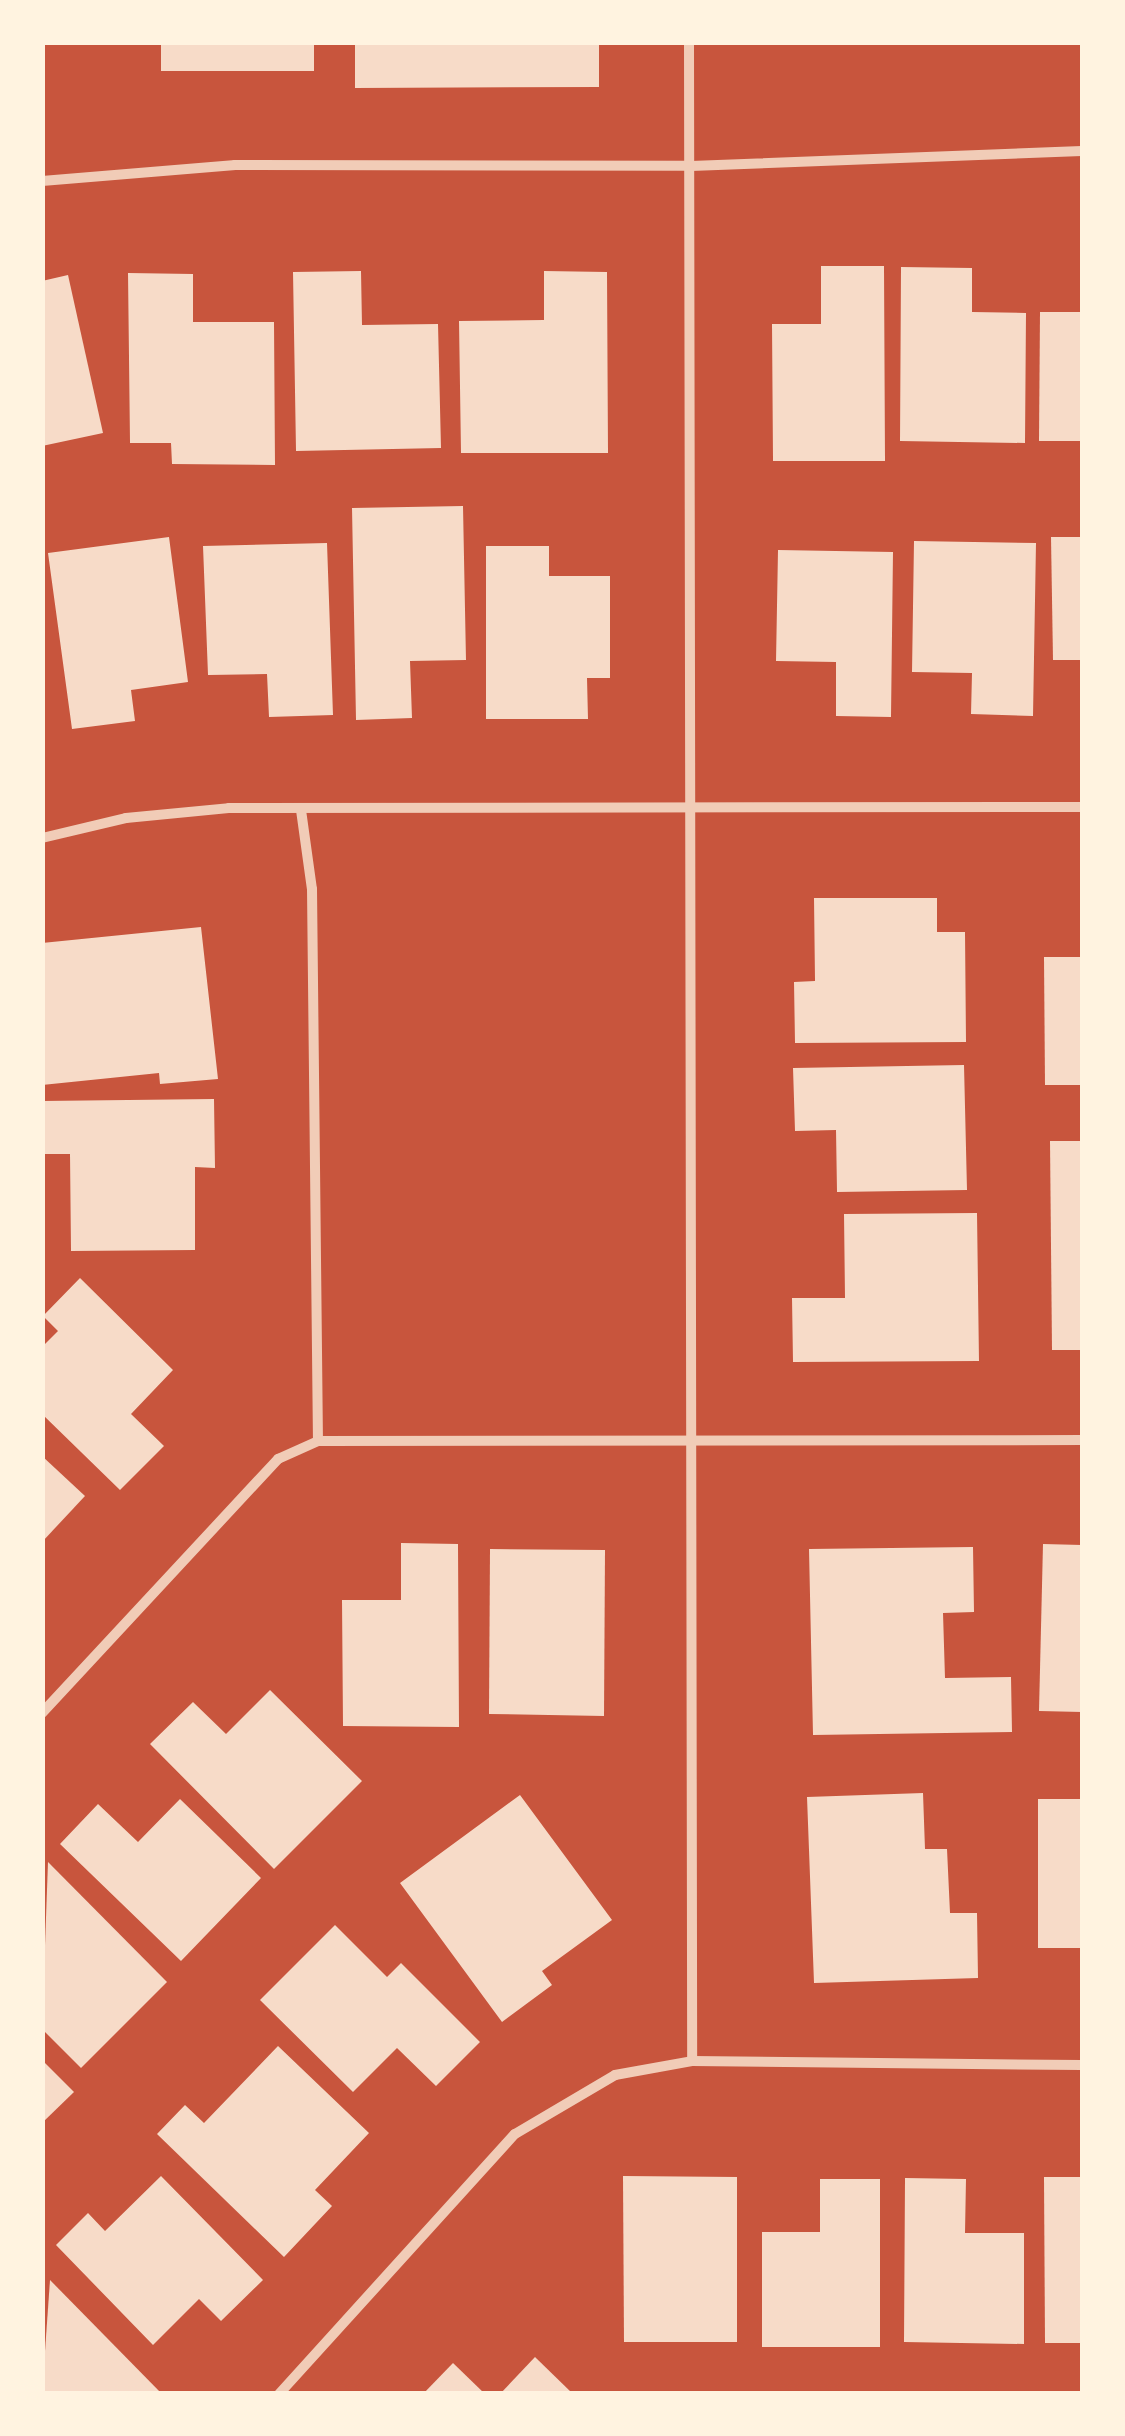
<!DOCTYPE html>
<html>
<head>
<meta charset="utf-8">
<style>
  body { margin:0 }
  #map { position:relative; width:1125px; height:2436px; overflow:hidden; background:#c8553d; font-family:Mulish,sans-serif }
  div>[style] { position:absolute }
  .building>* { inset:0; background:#f7dbc8 }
  .minor>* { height:10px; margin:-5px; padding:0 5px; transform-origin:5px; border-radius:5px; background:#f1ccb7 }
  span { translate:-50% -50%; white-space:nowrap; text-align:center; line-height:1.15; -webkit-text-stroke:10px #fff3e0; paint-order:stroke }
  .frame { position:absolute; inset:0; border:45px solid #fff3e0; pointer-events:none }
</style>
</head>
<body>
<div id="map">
  <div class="building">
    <i style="clip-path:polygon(161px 42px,314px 42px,314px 71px,161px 71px)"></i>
    <i style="clip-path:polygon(355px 42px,599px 42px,599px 87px,355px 88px)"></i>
    <i style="clip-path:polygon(821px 266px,884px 266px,885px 461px,773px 461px,772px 324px,821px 324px)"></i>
    <i style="clip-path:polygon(901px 267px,972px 268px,972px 312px,1026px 313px,1025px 443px,900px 441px)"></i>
    <i style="clip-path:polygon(361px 271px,362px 325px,438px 324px,441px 448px,296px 451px,293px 272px)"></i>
    <i style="clip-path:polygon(544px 271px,607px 272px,608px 453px,461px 453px,459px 321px,544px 320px)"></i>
    <i style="clip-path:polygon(128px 273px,193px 274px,193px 322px,274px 322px,275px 465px,172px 464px,171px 443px,130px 443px)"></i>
    <i style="clip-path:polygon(68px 275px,103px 433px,42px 446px,42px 281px)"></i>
    <i style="clip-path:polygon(1040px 312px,1082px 312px,1082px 441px,1039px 441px)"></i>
    <i style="clip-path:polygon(463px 506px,466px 660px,410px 661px,412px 718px,356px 720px,352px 508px)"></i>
    <i style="clip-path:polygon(169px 537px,188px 682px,131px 690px,135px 721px,72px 729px,48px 553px)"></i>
    <i style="clip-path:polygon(1051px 537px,1082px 537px,1082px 660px,1053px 660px)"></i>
    <i style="clip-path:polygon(914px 541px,1036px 543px,1033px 716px,971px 714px,972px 673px,912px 672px)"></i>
    <i style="clip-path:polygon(327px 543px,333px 715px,269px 717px,267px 674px,208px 675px,203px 546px)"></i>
    <i style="clip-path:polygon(486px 546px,549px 546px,549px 576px,610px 576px,610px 678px,587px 678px,588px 719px,486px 719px)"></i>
    <i style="clip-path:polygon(778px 550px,893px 552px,891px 717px,836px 716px,836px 662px,776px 661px)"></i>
    <i style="clip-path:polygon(814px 898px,937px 898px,937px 932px,965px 932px,966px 1042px,795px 1043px,794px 982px,815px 981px)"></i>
    <i style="clip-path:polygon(201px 927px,218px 1079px,160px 1084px,159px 1073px,42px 1085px,42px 943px)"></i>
    <i style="clip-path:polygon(1044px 957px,1082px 957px,1082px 1085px,1045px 1085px)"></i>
    <i style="clip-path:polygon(964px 1065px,967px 1190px,837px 1192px,836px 1130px,795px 1131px,793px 1068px)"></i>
    <i style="clip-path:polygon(214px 1099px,215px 1168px,195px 1167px,195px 1250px,71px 1251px,70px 1154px,43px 1154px,42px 1101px)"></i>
    <i style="clip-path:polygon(1050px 1141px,1082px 1141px,1082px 1350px,1052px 1350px)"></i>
    <i style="clip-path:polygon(977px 1213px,979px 1361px,793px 1362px,792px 1298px,845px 1298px,844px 1214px)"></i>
    <i style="clip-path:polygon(80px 1278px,173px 1370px,131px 1414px,164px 1446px,120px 1490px,42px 1414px,42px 1347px,58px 1331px,43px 1316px)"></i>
    <i style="clip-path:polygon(42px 1456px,85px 1496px,42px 1542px)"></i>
    <i style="clip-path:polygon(401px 1543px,458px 1544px,459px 1727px,343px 1726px,342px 1600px,401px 1600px)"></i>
    <i style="clip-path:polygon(1043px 1544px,1082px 1545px,1082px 1712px,1039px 1711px)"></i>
    <i style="clip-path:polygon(973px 1547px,974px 1612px,943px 1613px,945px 1678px,1011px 1677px,1012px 1732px,813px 1735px,809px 1549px)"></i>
    <i style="clip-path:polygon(490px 1549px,605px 1550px,604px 1716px,489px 1714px)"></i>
    <i style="clip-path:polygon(270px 1690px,362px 1781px,274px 1869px,150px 1744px,193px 1702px,226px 1734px)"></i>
    <i style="clip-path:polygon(923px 1793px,925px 1849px,947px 1849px,950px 1913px,977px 1913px,978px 1978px,814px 1983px,807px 1797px)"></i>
    <i style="clip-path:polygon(520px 1795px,612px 1920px,542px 1971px,552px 1985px,502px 2022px,400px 1883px)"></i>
    <i style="clip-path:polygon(180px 1799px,261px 1878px,181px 1961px,60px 1844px,98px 1804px,138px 1842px)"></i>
    <i style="clip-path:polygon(1038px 1799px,1082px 1799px,1082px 1948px,1038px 1948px)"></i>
    <i style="clip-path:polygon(48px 1862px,167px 1982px,81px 2068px,42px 2029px)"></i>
    <i style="clip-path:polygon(335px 1925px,387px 1977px,401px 1963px,480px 2042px,436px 2086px,397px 2048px,353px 2092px,260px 2000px)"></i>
    <i style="clip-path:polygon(278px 2046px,369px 2133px,315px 2190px,332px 2206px,284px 2257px,157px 2134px,185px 2105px,204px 2123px)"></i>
    <i style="clip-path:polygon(42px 2060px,74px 2092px,42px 2123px)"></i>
    <i style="clip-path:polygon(161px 2176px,263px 2280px,221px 2321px,199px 2299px,153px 2345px,56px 2245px,88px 2213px,105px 2231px)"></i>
    <i style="clip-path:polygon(623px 2176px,737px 2177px,737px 2342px,624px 2342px)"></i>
    <i style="clip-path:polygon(1044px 2177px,1082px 2177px,1082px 2343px,1045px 2343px)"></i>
    <i style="clip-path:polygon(905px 2178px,966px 2179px,965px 2233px,1024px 2233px,1024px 2344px,904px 2342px)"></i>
    <i style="clip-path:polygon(820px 2179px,880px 2179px,880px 2347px,762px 2347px,762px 2232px,820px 2232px)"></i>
    <i style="clip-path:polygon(50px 2280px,162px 2394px,42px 2394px)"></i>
    <i style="clip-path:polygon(535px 2357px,573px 2394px,500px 2394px)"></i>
    <i style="clip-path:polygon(453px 2363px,485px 2394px,423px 2394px)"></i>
  </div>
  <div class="minor">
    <i style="left:689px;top:42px;width:2019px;rotate:89.91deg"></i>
    <i style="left:42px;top:181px;width:194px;rotate:-4.7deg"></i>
    <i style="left:235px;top:165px;width:456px;rotate:0.1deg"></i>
    <i style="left:691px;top:166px;width:391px;rotate:-2.2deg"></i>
    <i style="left:301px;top:810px;width:80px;rotate:82.1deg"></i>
    <i style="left:312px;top:889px;width:552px;rotate:89.38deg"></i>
    <i style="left:42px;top:838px;width:86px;rotate:-13.4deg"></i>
    <i style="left:126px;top:818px;width:103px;rotate:-5.5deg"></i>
    <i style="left:229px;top:808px;width:853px;rotate:-0.07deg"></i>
    <i style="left:42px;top:1713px;width:347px;rotate:-47.1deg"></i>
    <i style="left:278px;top:1459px;width:44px;rotate:-24.2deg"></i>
    <i style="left:318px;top:1441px;width:764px;rotate:-0.07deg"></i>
    <i style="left:279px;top:2394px;width:351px;rotate:-47.8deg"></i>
    <i style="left:515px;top:2134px;width:116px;rotate:-30.5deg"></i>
    <i style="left:615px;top:2075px;width:78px;rotate:-10.3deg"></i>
    <i style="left:692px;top:2061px;width:390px;rotate:0.6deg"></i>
  </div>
  <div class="frame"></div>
</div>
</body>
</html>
